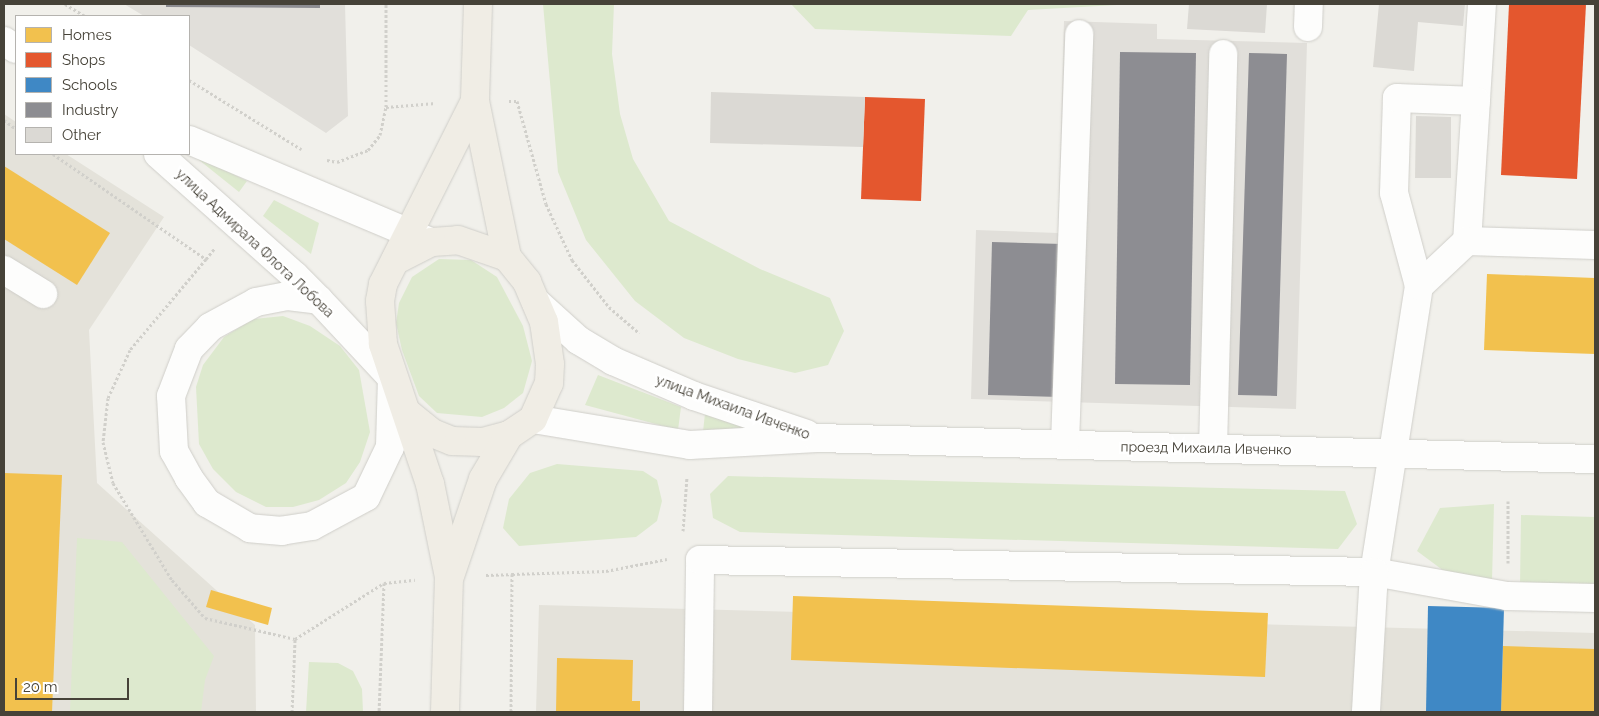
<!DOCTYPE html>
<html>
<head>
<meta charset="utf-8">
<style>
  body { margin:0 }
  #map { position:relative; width:1599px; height:716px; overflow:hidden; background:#f1f0eb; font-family:Raleway,sans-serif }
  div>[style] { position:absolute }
  .residential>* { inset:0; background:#e4e2da }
  .industrial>* { inset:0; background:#e1dfda }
  .green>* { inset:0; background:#dde9ce }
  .homes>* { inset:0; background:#f2c14e }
  .shops>* { inset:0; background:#e4572e }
  .schools>* { inset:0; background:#3f88c5 }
  .industry>* { inset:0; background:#8d8d92 }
  .building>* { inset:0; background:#dbd9d4 }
  .path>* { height:3px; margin-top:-1.5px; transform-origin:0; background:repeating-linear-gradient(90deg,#d1d0cb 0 2.5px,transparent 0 5px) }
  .roads { filter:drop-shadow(0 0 1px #cfcec9) drop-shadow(0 0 1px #cfcec9) }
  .minor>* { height:28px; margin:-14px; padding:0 14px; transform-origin:14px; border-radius:14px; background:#fdfdfc }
  .major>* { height:28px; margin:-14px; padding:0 14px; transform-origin:14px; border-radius:14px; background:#f0ede5 }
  span { translate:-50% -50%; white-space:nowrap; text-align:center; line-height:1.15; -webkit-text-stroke:5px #fff; paint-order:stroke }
  .street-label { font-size:14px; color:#464238 }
  .frame { position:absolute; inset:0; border:5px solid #464238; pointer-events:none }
  .legend { position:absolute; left:15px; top:15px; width:175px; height:140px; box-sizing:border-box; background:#fff; border:1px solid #b5b3af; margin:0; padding:6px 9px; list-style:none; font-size:15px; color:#464238 }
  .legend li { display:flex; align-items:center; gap:10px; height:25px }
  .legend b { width:25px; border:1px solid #b5b3af }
  .scale { position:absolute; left:15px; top:678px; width:114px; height:22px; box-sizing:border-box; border:2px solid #464238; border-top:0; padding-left:6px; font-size:15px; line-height:18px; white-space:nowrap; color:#464238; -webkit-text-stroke:4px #fff; paint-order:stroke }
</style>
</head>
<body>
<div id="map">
  <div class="residential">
    <i style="clip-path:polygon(4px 114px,16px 122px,16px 154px,66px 154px,164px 217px,89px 330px,97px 483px,255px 625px,256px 712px,4px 712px)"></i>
    <i style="clip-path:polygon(539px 605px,1595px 633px,1595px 712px,536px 712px)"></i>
  </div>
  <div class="industrial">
    <i style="clip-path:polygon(124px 4px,345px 4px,348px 116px,326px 133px,189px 45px,189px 16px,144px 16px)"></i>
    <i style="clip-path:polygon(1064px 21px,1157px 24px,1157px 39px,1307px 43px,1296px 409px,971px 399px,976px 230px,1058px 233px)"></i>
  </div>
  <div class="green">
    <i style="clip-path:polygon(543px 4px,614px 4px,612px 54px,620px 114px,633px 159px,669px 221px,760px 269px,830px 298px,844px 331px,828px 365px,795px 373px,738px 359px,684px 338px,635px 301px,586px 240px,558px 172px)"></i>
    <i style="clip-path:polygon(791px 4px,1134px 4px,1028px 10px,1011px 36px,815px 29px)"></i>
    <i style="clip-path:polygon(189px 152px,247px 181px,239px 192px)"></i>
    <i style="clip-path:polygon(274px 200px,319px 223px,311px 254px,263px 216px)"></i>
    <i style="clip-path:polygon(439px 259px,471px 260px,497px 277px,523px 326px,532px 361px,523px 393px,504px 408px,482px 417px,437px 413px,419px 396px,402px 350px,396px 323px,399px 303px,412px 277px)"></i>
    <i style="clip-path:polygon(283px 316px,310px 326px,340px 346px,359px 370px,370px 432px,360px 462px,346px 483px,319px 500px,293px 507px,266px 507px,236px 492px,213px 469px,199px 444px,196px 387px,203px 365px,224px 337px,253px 319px)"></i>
    <i style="clip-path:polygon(598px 375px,681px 407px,678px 430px,585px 405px)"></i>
    <i style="clip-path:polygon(705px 413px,760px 426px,703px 432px)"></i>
    <i style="clip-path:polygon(557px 464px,643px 471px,657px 480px,662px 501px,657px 521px,636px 537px,519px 546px,503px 528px,509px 499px,530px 473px)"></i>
    <i style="clip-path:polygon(728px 476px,1345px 491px,1357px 524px,1338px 549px,740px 532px,713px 518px,710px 494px)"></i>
    <i style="clip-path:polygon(1494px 504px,1492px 581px,1448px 574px,1417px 551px,1440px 508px)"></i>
    <i style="clip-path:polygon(1521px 515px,1595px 517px,1595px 587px,1520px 585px)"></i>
    <i style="clip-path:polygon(77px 538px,122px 542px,214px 656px,205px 680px,201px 712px,70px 712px)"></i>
    <i style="clip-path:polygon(309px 662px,338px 663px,353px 671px,362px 689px,363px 712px,306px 712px)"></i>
  </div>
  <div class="homes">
    <i style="clip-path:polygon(4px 166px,110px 233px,77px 285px,4px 239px)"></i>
    <i style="clip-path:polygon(1487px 274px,1595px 278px,1595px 354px,1484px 350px)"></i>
    <i style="clip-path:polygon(4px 473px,62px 475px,52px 712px,4px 712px)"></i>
    <i style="clip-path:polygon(211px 590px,272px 608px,268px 625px,206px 607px)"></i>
    <i style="clip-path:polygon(793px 596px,1268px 613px,1265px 677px,791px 660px)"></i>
    <i style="clip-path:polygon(1503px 646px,1595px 649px,1595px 712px,1501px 712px)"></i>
    <i style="clip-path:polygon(557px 658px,633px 660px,632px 701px,640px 701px,640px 712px,556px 712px)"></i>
  </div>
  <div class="shops">
    <i style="clip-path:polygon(1509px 4px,1586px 4px,1577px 179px,1501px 175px)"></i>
    <i style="clip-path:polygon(865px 97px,925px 99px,921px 201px,861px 199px)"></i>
  </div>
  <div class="schools">
    <i style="clip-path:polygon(1428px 606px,1504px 608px,1501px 712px,1426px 712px)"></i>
  </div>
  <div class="industry">
    <i style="clip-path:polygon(166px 4px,320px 4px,320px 8px,166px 7px)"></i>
    <i style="clip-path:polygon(1120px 52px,1196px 53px,1190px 385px,1115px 384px)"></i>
    <i style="clip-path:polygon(1249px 53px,1287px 54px,1277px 396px,1238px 395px)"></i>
    <i style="clip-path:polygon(992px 242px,1063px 244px,1059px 397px,988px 395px)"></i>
  </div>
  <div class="building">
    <i style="clip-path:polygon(1189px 4px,1267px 4px,1265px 33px,1187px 29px)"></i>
    <i style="clip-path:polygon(1379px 4px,1465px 4px,1463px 26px,1418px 22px,1414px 71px,1373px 67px)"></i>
    <i style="clip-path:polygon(711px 92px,865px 97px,863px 147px,710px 143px)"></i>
    <i style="clip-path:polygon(1416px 116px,1451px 117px,1451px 178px,1415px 178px)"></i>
  </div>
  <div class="path">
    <i style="left:65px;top:4px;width:23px;rotate:31deg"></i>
    <i style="left:189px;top:80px;width:132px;rotate:31.6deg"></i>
    <i style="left:509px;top:101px;width:8px"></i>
    <i style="left:517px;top:101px;width:107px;rotate:74.3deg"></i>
    <i style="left:546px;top:204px;width:62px;rotate:65.1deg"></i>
    <i style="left:572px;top:260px;width:60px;rotate:51.8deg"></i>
    <i style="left:609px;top:307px;width:40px;rotate:41deg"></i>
    <i style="left:386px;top:107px;width:103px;rotate:-90deg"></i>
    <i style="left:4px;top:120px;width:15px;rotate:37deg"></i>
    <i style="left:53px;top:154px;width:186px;rotate:34.5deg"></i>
    <i style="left:206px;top:259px;width:13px;rotate:-51deg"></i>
    <i style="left:327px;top:160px;width:10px;rotate:11deg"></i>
    <i style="left:337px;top:162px;width:33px;rotate:-21deg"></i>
    <i style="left:368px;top:150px;width:19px;rotate:-51deg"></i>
    <i style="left:380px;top:135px;width:29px;rotate:-78deg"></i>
    <i style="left:386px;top:107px;width:50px;rotate:-4.6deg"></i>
    <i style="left:206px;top:259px;width:119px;rotate:129.9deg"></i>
    <i style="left:130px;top:350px;width:53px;rotate:114.6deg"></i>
    <i style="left:108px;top:398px;width:44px;rotate:96.5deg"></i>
    <i style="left:103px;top:442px;width:42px;rotate:76.3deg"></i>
    <i style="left:113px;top:483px;width:114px;rotate:58.7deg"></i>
    <i style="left:172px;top:580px;width:50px;rotate:49deg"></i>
    <i style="left:205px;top:618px;width:92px;rotate:13.1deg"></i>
    <i style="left:295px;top:639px;width:105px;rotate:-32.2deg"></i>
    <i style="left:384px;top:583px;width:129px;rotate:92.2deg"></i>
    <i style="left:683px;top:531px;width:54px;rotate:-85.8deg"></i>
    <i style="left:1508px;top:563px;width:62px;rotate:-90deg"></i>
    <i style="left:512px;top:574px;width:94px;rotate:-1.8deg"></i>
    <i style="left:606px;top:571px;width:62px;rotate:-11.1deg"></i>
    <i style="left:486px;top:575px;width:26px;rotate:-2deg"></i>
    <i style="left:512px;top:574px;width:138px;rotate:90.4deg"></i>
    <i style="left:384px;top:583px;width:31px;rotate:-6deg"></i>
    <i style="left:292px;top:712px;width:73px;rotate:-87.6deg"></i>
  </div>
  <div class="roads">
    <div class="minor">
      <i style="left:1482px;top:4px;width:237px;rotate:93.6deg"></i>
      <i style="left:1467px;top:241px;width:66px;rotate:136.8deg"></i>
      <i style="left:1419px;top:286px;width:290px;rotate:98.9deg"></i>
      <i style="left:1374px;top:572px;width:135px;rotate:10.2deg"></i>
      <i style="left:1507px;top:596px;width:88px;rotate:1.3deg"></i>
      <i style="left:1308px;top:27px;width:23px;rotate:-88deg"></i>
      <i style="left:4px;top:41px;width:14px;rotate:34deg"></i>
      <i style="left:189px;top:140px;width:262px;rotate:22.9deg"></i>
      <i style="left:158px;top:154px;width:183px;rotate:41.7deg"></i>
      <i style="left:295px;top:276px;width:34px;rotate:45deg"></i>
      <i style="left:319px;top:300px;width:107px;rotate:46.9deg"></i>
      <i style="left:392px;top:378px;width:69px;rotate:91.7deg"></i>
      <i style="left:390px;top:447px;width:55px;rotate:115.6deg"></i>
      <i style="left:366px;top:497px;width:61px;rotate:151.8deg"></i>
      <i style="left:312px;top:526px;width:30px;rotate:171deg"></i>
      <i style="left:282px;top:531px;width:32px;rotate:-175deg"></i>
      <i style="left:250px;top:528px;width:50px;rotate:-149.8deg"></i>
      <i style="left:207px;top:503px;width:31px;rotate:-126deg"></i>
      <i style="left:189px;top:478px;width:31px;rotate:-119deg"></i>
      <i style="left:174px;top:451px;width:55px;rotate:-93.1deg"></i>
      <i style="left:171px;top:396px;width:50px;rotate:-69deg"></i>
      <i style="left:189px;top:349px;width:30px;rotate:-46deg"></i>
      <i style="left:210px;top:327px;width:52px;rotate:-28.5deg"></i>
      <i style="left:256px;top:302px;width:33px;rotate:-11deg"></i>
      <i style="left:288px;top:296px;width:31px;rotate:7deg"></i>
      <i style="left:1467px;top:241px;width:128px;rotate:1.8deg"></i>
      <i style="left:4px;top:270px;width:46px;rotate:31.6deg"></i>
      <i style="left:1419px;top:286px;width:96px;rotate:-105deg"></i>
      <i style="left:1394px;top:193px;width:95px;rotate:-88.2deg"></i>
      <i style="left:1397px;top:98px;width:79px;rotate:2.2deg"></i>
      <i style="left:536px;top:302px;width:57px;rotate:42.1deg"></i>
      <i style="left:578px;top:340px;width:41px;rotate:31deg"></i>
      <i style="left:613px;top:361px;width:88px;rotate:23.4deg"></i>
      <i style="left:694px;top:396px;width:119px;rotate:18.6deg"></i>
      <i style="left:533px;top:419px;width:159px;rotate:9.4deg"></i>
      <i style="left:690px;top:445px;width:127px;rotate:-3.2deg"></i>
      <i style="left:817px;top:438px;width:778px;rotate:1.55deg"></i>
      <i style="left:1065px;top:444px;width:410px;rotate:-88deg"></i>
      <i style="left:1213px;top:448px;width:394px;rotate:-88.5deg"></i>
      <i style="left:698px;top:712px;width:152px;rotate:-89.2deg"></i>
      <i style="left:700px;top:560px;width:674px;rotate:1.02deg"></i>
      <i style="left:1374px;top:572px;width:140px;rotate:93.3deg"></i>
    </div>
    <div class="major">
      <i style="left:478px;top:4px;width:97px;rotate:91.8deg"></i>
      <i style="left:475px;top:101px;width:159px;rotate:78.4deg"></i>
      <i style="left:398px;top:259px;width:38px;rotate:-27deg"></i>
      <i style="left:432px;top:242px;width:26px;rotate:-4deg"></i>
      <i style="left:458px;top:240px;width:52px;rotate:19.1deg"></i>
      <i style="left:507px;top:257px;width:32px;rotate:51deg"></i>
      <i style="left:527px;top:282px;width:43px;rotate:67deg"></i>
      <i style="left:544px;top:322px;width:42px;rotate:81.9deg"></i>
      <i style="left:550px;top:364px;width:19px;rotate:93deg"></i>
      <i style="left:549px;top:383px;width:39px;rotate:114deg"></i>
      <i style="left:533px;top:419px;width:29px;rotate:146deg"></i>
      <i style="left:509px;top:435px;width:28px;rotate:165deg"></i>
      <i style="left:482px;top:442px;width:30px;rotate:-178deg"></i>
      <i style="left:452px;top:441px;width:22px;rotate:-158deg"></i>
      <i style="left:432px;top:433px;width:33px;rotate:-141deg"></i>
      <i style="left:450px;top:576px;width:102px;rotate:-71.2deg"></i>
      <i style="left:483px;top:479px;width:51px;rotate:-59.4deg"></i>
      <i style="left:445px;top:712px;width:135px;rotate:-88.3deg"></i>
      <i style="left:449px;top:577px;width:95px;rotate:-101.5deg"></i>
      <i style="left:430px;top:484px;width:148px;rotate:-108.6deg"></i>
      <i style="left:383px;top:344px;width:43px;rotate:-94deg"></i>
      <i style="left:380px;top:301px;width:17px;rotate:-80deg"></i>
      <i style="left:383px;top:284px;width:205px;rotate:-63.3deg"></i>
    </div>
  </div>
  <div class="street-label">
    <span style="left:255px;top:243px;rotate:43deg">улица Адмирала Флота Лобова</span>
    <span style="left:733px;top:407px;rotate:20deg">улица Михаила Ивченко</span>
    <span style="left:1206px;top:448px;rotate:1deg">проезд Михаила Ивченко</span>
  </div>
  <div class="frame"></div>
  <ul class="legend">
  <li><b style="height:14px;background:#f2c14e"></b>Homes</li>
  <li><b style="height:14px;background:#e4572e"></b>Shops</li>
  <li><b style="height:14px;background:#3f88c5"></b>Schools</li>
  <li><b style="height:14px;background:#8d8d92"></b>Industry</li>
  <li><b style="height:14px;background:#dbd9d4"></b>Other</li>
  </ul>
  <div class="scale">20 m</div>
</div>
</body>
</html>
